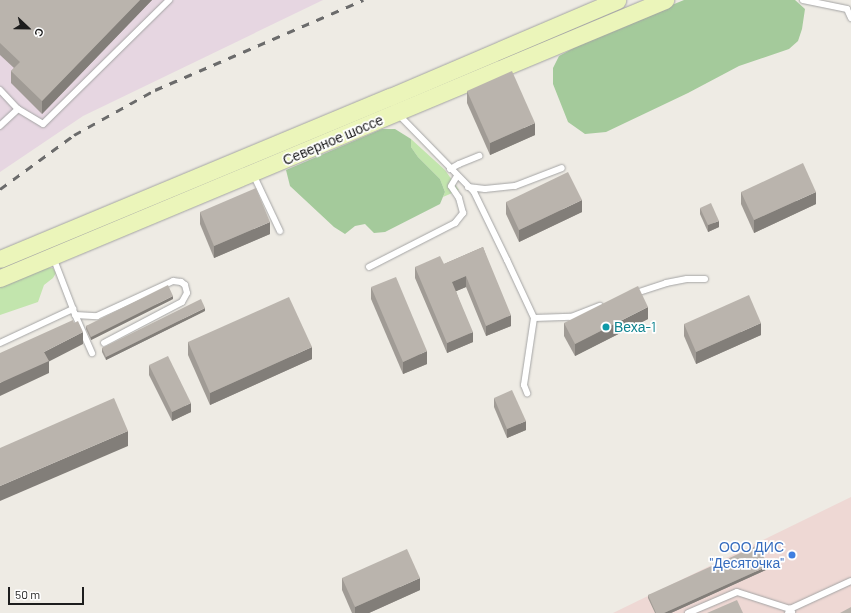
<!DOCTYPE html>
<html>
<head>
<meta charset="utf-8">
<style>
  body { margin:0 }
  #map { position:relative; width:851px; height:613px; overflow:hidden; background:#eeebe4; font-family:Barlow,sans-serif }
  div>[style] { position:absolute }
  .commercial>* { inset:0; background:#eed8d4 }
  .industrial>* { inset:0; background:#e6d6e1 }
  .grass>* { inset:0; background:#c2e5ad }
  .forest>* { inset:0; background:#a4ca9b }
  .roads { filter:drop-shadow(0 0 1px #a4a4a4) drop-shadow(0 0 1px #a4a4a4) }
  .lane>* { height:6px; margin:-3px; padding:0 3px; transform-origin:3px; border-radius:3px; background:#fff }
  .secondary>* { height:17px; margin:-8.5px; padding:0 8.5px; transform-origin:8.5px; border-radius:8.5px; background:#ebf5ba }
  .rail>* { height:3px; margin-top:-1.5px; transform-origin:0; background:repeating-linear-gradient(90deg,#6b6b6b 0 8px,transparent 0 16px) }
  .wall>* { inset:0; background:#a09b95 }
  .shaded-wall>* { inset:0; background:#827e79 }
  .building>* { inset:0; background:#bab4ad }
  .dots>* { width:11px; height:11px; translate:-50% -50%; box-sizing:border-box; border:2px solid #fff; border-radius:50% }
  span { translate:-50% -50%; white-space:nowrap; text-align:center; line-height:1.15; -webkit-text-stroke:3.5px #fff; paint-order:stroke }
  .street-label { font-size:14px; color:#1d1d1d }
  .culture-label { font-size:14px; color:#0d838f }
  .left { translate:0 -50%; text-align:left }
  .shop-label { font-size:14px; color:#366cbe }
  .right { translate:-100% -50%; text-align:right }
  .north { position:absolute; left:8px; top:8px; width:40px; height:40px; -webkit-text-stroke:3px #fff; paint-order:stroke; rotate:112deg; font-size:11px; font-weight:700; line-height:16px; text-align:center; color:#1d1d1d }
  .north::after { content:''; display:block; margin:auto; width:14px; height:18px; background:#1d1d1d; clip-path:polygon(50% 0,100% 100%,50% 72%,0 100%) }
  .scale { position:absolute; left:8px; top:587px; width:76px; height:18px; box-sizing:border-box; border:2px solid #1d1d1d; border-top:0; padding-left:5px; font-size:12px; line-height:14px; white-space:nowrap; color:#1d1d1d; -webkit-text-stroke:3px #fff; paint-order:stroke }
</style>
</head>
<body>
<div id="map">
  <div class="commercial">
    <i style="clip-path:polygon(851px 497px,851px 613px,613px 613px)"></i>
  </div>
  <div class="industrial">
    <i style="clip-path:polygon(0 0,323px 0,83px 116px,0 172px)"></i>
  </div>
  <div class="grass">
    <i style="clip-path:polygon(411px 139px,445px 170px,459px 190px,443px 197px,445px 192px,440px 179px,418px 157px,411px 147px)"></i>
    <i style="clip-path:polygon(44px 267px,53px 268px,56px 273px,53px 278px,44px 285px,38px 302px,0 315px,0 284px)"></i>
  </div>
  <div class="forest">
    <i style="clip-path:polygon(684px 0,795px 0,805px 9px,802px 29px,798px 41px,789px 49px,739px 66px,688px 93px,606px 132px,585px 134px,568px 122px,553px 84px,553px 68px,559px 56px,594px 37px)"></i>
    <i style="clip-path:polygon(382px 129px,395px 129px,411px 139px,411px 147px,418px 157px,440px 179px,445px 192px,440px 204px,385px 232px,374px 233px,365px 224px,355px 226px,345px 234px,334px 227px,290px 186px,286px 170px)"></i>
  </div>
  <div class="roads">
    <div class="lane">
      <i style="left:803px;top:0;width:45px;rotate:11.6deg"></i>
      <i style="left:847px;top:9px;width:10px;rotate:66deg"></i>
      <i style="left:0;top:90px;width:26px;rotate:47deg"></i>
      <i style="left:18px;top:109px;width:25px;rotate:137deg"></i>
      <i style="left:18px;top:109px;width:29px;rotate:31deg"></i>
      <i style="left:43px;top:124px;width:177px;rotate:-44.5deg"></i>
      <i style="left:398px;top:114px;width:109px;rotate:45.7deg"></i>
      <i style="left:474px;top:192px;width:76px;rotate:64.1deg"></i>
      <i style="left:507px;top:260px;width:64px;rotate:65deg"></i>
      <i style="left:534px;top:318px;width:68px;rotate:98.5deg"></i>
      <i style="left:524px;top:385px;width:9px;rotate:69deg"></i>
      <i style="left:450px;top:169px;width:10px;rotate:-29deg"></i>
      <i style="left:459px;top:164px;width:22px;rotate:-22deg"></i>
      <i style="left:253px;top:174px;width:63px;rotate:64.7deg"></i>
      <i style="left:468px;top:187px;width:17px;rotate:7deg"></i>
      <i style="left:485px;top:189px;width:30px;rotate:-6deg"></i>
      <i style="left:515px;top:186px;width:50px;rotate:-21deg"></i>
      <i style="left:369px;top:267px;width:97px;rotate:-27.1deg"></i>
      <i style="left:455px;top:223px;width:13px;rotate:-51deg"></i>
      <i style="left:463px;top:213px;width:16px;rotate:-105deg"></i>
      <i style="left:459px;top:198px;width:14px;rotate:-124deg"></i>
      <i style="left:451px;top:186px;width:12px;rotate:-59deg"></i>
      <i style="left:633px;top:294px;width:35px;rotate:-18deg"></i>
      <i style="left:666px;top:283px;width:21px;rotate:-11deg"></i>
      <i style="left:687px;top:279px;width:18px"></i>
      <i style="left:74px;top:312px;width:45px;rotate:66.3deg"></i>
      <i style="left:75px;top:315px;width:22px;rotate:3deg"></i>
      <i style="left:97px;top:316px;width:84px;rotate:-24.7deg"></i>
      <i style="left:173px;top:281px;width:8px;rotate:7deg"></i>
      <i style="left:181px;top:282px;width:5px;rotate:37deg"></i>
      <i style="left:185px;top:285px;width:8px;rotate:76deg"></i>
      <i style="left:187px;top:293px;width:10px;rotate:119deg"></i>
      <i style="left:182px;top:302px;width:88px;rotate:152.3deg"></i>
      <i style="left:534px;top:318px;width:37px;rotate:-2deg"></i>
      <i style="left:571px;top:317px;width:31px;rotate:-21deg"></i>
      <i style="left:0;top:343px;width:81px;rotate:-25deg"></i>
      <i style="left:73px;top:309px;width:56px;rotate:-111deg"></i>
      <i style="left:792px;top:612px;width:4px;rotate:-124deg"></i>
      <i style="left:790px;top:609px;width:67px;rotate:-24.7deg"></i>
      <i style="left:688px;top:613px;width:53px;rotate:-23.2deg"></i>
      <i style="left:737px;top:592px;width:56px;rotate:17.8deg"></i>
      <i style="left:790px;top:609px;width:4px;rotate:117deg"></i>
    </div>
    <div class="secondary">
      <i style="left:0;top:259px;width:422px;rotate:-22.6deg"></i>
      <i style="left:390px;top:97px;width:247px;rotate:-23.1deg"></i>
      <i style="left:0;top:278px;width:721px;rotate:-22.69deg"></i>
    </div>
  </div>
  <div class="rail">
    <i style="left:0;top:189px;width:92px;rotate:-36.1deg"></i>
    <i style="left:74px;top:135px;width:93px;rotate:-29.1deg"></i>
    <i style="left:155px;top:90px;width:227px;rotate:-23.4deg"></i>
  </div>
  <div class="wall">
    <i style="clip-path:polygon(0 0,152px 0,42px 114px,11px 83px,11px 71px,14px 68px,0 55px)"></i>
    <i style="clip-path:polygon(467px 91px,535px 135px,490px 155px,467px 103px)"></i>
    <i style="clip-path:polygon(741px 192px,816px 204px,754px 233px,741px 204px)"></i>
    <i style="clip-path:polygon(506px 202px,582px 212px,519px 242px,506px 214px)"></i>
    <i style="clip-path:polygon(700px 208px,719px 227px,708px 232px,700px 214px)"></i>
    <i style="clip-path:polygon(200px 212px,270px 234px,214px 258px,200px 224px)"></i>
    <i style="clip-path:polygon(483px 247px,511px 326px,486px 336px,466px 287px,456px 291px,473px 342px,447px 353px,415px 278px,415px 267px,444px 264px)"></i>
    <i style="clip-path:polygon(371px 287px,427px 364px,403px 374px,371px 299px)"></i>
    <i style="clip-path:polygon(173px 299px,91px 340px,86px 329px,86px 326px)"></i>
    <i style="clip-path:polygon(205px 311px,106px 360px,102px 352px,102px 348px)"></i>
    <i style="clip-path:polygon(648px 319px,575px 356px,564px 336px,564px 323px)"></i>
    <i style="clip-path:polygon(684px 324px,761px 335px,696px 364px,684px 336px)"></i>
    <i style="clip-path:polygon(188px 342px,312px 359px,210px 405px,188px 355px)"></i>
    <i style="clip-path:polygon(149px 365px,191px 412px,172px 421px,149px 375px)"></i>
    <i style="clip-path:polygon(494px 398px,526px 430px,507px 438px,494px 407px)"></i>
    <i style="clip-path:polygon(768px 569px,671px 613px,655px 613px,648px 598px,648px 595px)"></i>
    <i style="clip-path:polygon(342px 578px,420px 590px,369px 613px,352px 613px,342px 590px)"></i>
  </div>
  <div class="shaded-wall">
    <i style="clip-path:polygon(140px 0,152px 0,42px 114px,42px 101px)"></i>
    <i style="clip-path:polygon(535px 123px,535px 135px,490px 155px,490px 143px)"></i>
    <i style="clip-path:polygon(816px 192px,816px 204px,754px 233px,754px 220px)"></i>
    <i style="clip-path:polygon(582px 200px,582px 212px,519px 242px,519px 230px)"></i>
    <i style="clip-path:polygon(719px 221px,719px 227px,708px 232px,708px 225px)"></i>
    <i style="clip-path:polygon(270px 222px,270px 234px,214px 258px,214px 246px)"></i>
    <i style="clip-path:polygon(466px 276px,466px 287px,452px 293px,452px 282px)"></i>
    <i style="clip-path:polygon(173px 296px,173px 299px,91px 340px,91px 337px)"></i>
    <i style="clip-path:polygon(648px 307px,648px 319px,575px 356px,575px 344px)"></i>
    <i style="clip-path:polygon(205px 308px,205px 311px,106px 360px,106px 357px)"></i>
    <i style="clip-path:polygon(511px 315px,511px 326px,486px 336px,486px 326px)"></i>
    <i style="clip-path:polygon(761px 323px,761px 335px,696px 364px,696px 352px)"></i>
    <i style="clip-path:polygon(83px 332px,83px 344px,48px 362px,49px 361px,49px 373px,0 396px,0 383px,44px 352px)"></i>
    <i style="clip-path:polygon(473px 332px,473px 342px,447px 353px,447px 343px)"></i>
    <i style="clip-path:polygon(312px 347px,312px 359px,210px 405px,210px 393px)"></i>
    <i style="clip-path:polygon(427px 351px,427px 364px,403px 374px,403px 362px)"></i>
    <i style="clip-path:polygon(191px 403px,191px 412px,172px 421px,172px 412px)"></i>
    <i style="clip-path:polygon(526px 421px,526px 430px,507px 438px,507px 429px)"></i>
    <i style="clip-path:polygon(128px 431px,128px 446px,0 501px,0 486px)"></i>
    <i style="clip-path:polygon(768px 566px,768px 569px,671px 613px,664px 613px)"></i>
    <i style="clip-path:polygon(420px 578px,420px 590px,369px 613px,355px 613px,355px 607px)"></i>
  </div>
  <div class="building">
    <i style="clip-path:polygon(0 0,140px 0,42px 101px,11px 71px,20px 62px,0 43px)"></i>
    <i style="clip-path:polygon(512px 71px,535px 123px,490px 143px,467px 91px)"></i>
    <i style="clip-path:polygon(803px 163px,816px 192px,754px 220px,741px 192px)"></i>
    <i style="clip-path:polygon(568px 172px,582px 200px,519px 230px,506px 202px)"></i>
    <i style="clip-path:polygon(256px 188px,270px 222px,214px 246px,200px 212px)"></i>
    <i style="clip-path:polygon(711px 203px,719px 221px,708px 225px,700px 208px)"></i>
    <i style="clip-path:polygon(483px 247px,511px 315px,486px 326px,466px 276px,452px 282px,473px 332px,447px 343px,415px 267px,440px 256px,444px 264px)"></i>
    <i style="clip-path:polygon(396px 277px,427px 351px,403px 362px,371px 287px)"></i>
    <i style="clip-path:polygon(168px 285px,173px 296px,91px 337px,86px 326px)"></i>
    <i style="clip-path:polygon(638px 286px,648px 307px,575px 344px,564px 323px)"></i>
    <i style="clip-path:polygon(749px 295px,761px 323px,696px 352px,684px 324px)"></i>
    <i style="clip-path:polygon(289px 297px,312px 347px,210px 393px,188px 342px)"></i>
    <i style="clip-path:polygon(201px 299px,205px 308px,106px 357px,102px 348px)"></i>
    <i style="clip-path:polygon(73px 320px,74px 323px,78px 321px,83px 332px,44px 352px,49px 361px,0 383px,0 353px)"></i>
    <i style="clip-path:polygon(168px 356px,191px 403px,172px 412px,149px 365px)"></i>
    <i style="clip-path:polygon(512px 390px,526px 421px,507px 429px,494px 398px)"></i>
    <i style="clip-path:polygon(114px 398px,128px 431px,0 486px,0 448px)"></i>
    <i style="clip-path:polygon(758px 545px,768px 566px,664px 613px,656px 613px,648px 595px)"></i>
    <i style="clip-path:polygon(407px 549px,420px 578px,355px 607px,342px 578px)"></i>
    <i style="clip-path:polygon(737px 600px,743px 613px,707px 613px)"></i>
    <i style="clip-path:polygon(851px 607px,851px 613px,840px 613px)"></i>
  </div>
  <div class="dots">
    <i style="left:606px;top:327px;background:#0f9aa8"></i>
    <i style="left:792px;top:555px;background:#3f7fe0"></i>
  </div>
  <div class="street-label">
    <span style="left:333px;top:140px;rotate:-23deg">Северное шоссе</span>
  </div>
  <div class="culture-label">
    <span class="left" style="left:614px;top:327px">Веха-1</span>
  </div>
  <div class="shop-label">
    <span class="right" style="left:784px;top:555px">ООО ДИС<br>"Десяточка"</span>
  </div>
  <div class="north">С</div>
  <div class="scale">50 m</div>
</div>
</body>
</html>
